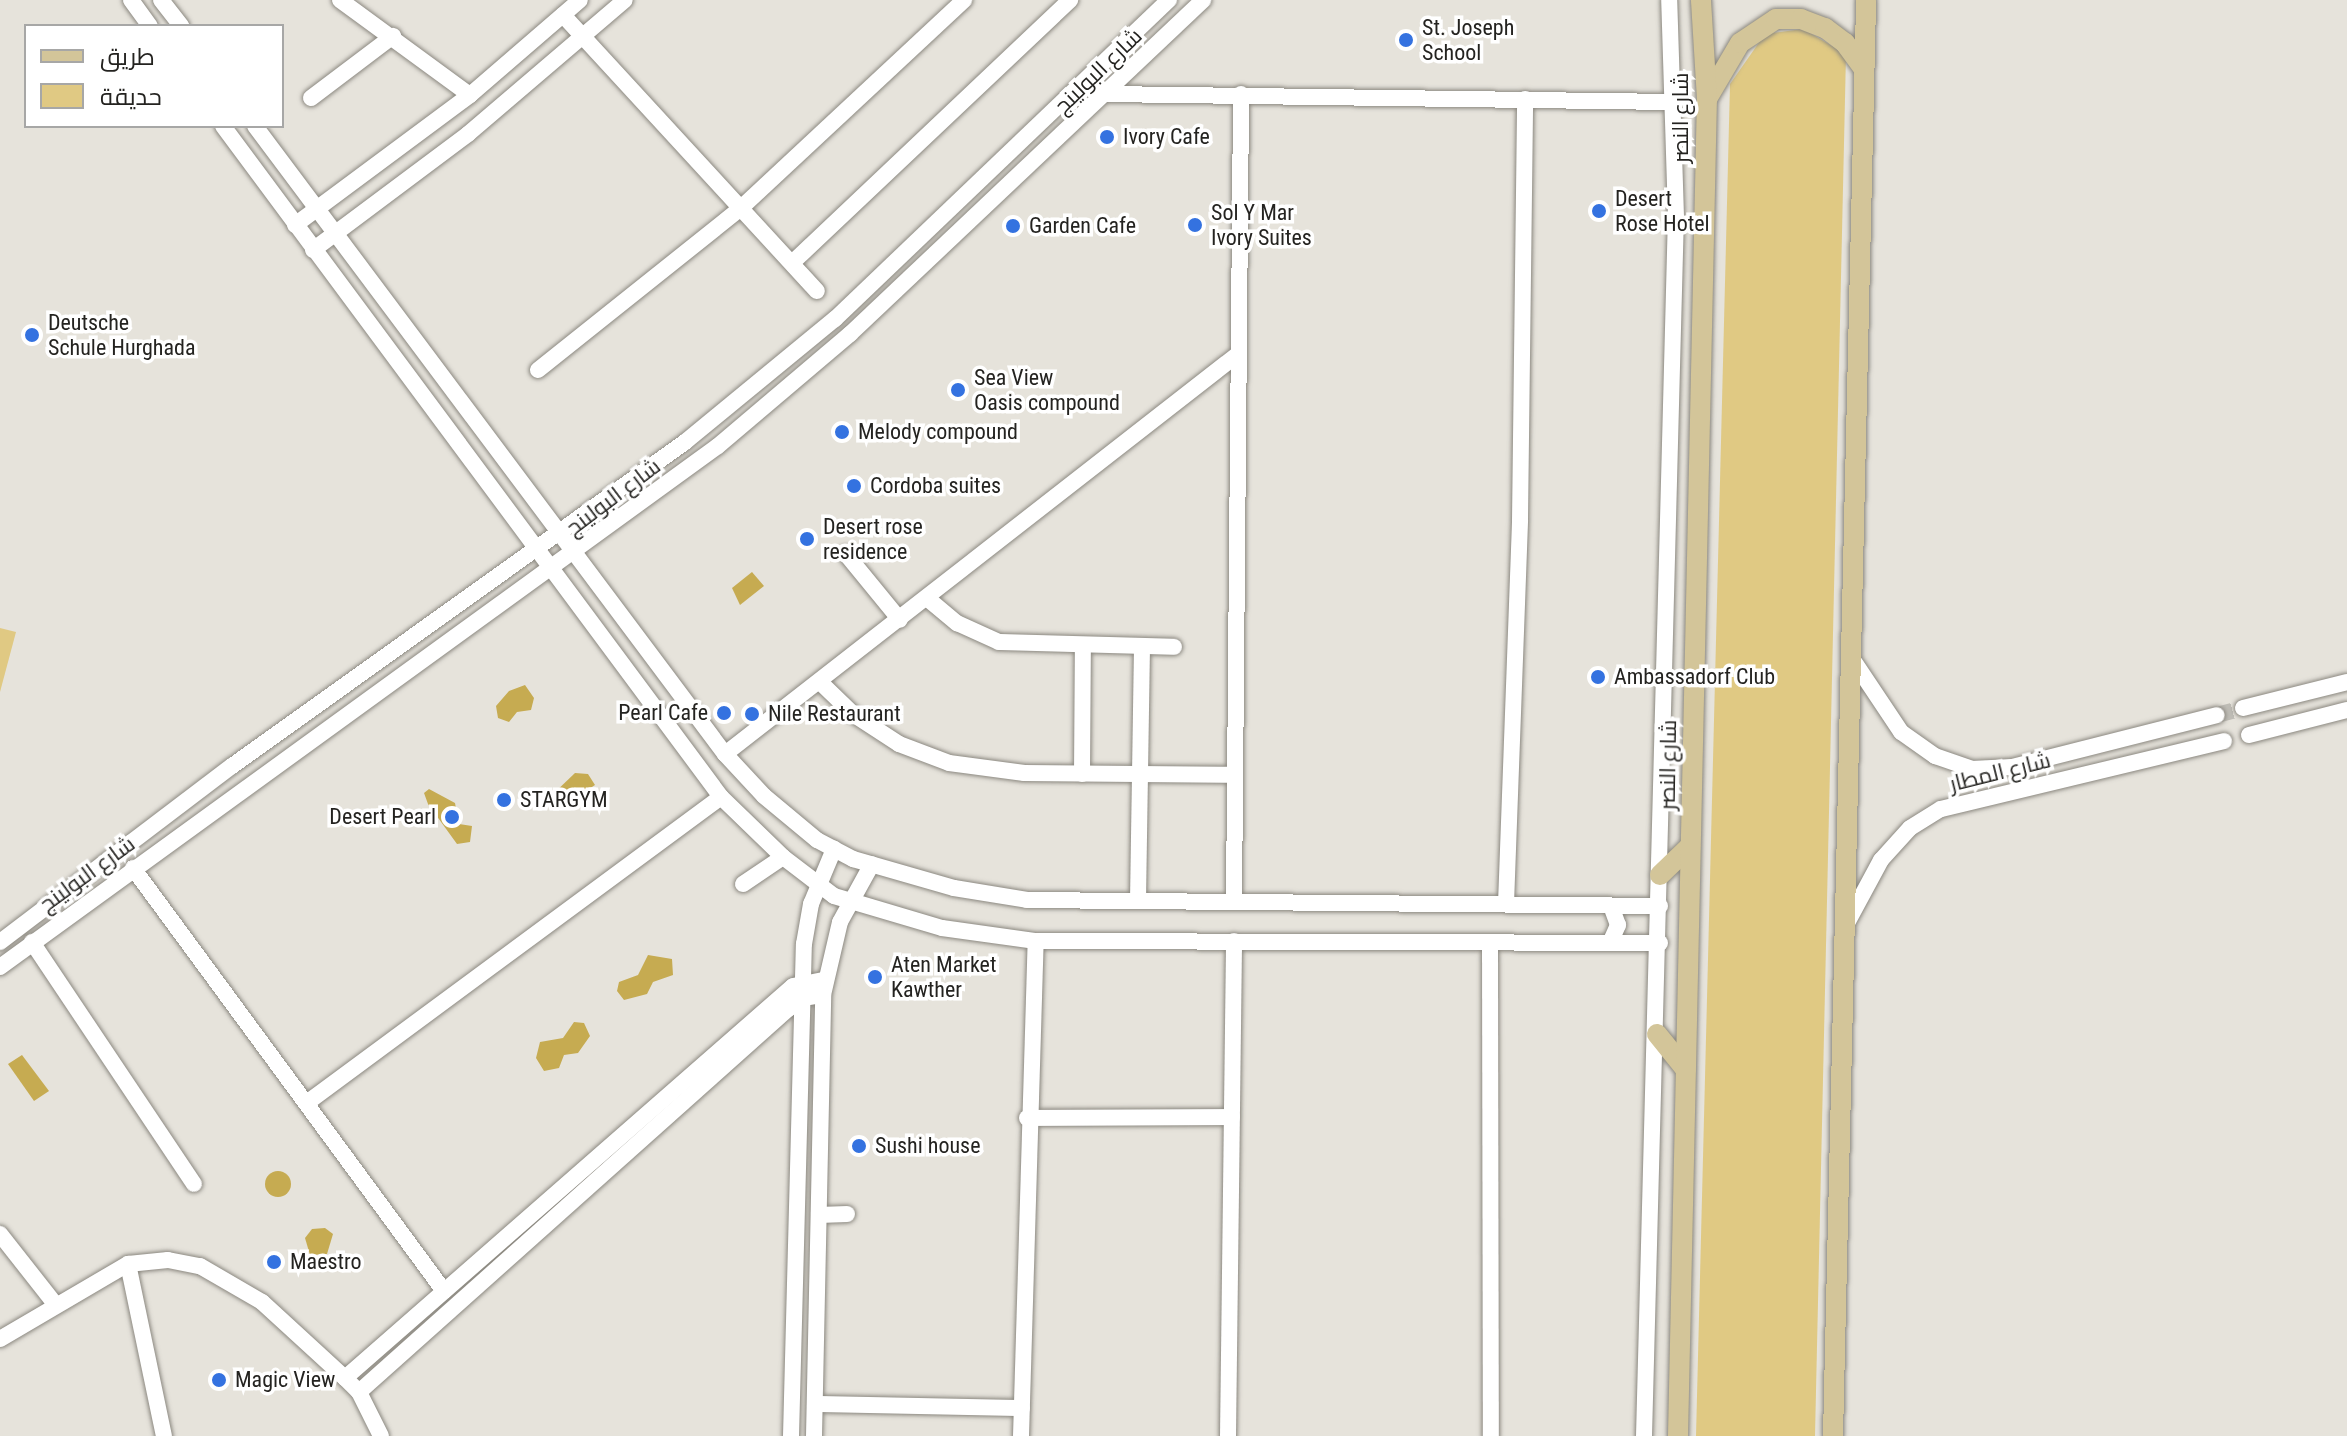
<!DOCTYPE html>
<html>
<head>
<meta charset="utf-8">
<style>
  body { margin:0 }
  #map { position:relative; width:2347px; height:1436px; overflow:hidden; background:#e6e3db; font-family:"Roboto Condensed",Cairo,sans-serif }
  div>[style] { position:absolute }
  .green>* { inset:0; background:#e0c983 }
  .water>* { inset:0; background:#c6ab51 }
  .round { border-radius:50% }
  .minor-tunnel>* { height:16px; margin-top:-8px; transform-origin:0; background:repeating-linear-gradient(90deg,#bfbdb6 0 16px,transparent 0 24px) }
  .roads { filter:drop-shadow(0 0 2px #8b8880) drop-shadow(0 0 2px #8b8880) }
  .minor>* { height:16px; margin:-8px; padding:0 8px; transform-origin:8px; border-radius:8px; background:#fff }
  .major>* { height:20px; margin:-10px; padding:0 10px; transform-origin:10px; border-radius:10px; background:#d3c599 }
  .dots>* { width:22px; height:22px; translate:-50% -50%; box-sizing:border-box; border:4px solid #fff; border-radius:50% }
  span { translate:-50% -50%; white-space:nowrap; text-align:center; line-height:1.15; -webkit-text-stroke:7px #fff; paint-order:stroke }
  .poi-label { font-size:22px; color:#242320 }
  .left { translate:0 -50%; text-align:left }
  .right { translate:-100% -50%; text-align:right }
  .street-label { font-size:22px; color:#242320 }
  .legend { position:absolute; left:24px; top:24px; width:260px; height:104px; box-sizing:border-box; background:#fff; border:2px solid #a7a7a6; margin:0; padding:10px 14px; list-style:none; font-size:24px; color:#242320 }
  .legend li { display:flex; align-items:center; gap:16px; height:40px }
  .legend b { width:40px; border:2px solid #a7a7a6 }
</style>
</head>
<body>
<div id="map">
  <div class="green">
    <i style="clip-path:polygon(1803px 29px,1846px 54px,1815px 1436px,1696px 1436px,1730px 84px,1765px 34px)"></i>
    <i style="clip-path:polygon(0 628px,16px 632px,0 692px)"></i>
  </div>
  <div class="water">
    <i style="clip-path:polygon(752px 572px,764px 586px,740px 605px,732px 588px)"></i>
    <i style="clip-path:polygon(525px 685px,534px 698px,531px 710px,517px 712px,509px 722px,498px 718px,496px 706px,509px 691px)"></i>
    <i style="clip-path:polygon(575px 773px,588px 774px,595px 785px,561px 807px,552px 795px)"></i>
    <i style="clip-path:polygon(429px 789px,455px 803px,459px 824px,472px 826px,470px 842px,457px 844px,428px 804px,424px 793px)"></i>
    <i style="clip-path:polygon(648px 955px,672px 959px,673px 975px,653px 982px,647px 994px,624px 1000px,617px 991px,619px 982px,638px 975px)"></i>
    <i style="clip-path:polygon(574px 1022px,584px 1023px,590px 1036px,578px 1053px,564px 1055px,559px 1068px,544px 1071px,536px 1058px,540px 1042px,563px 1038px)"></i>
    <i style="clip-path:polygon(22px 1055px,49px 1091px,34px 1101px,8px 1064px)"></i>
    <i class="round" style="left:265px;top:1171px;width:26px;height:26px"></i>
    <i style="clip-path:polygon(325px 1228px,333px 1234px,327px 1254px,310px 1255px,305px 1238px,312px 1229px)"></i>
  </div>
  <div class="minor-tunnel">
    <i style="left:2217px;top:715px;width:27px;rotate:-15deg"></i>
  </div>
  <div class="roads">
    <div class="minor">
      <i style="left:131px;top:0;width:32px;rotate:54deg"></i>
      <i style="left:161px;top:0;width:33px;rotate:52deg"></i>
      <i style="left:340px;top:0;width:161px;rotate:36.2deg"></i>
      <i style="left:563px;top:15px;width:375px;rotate:47.4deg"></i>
      <i style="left:1106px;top:94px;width:568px;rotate:0.81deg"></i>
      <i style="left:311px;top:98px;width:103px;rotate:-37.1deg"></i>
      <i style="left:223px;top:126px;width:836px;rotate:53.42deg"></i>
      <i style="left:721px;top:797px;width:86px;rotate:44.1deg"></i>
      <i style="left:783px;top:857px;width:64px;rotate:37.4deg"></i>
      <i style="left:834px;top:896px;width:113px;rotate:16.5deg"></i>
      <i style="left:942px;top:928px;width:95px;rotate:7.9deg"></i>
      <i style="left:1036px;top:941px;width:624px;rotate:0.18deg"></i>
      <i style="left:255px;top:126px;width:784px;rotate:53.19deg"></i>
      <i style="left:725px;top:754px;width:57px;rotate:47.1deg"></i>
      <i style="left:764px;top:796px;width:69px;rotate:39.7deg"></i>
      <i style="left:817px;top:840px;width:41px;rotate:27.8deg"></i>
      <i style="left:853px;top:859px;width:105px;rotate:16deg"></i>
      <i style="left:954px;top:888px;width:74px;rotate:9.3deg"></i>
      <i style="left:1027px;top:900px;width:633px;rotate:0.54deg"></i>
      <i style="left:295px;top:225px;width:218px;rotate:-36.6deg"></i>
      <i style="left:470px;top:95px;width:145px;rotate:-40.8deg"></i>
      <i style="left:313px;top:250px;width:194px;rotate:-36.8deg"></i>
      <i style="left:468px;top:134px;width:206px;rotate:-40.5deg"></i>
      <i style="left:792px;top:263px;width:383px;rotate:-43.4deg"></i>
      <i style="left:538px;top:370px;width:260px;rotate:-38.6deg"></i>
      <i style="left:741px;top:208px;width:305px;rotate:-43deg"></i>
      <i style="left:846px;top:554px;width:85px;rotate:50.7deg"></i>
      <i style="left:928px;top:599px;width:38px;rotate:40deg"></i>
      <i style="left:957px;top:623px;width:46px;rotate:24.3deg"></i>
      <i style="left:999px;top:642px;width:175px;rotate:1.6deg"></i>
      <i style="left:1855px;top:663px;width:83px;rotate:56.3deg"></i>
      <i style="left:1901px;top:732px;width:42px;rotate:35.2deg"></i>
      <i style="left:1935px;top:756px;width:39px;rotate:19deg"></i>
      <i style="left:1972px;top:769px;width:40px;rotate:-2.9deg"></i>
      <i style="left:2012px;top:767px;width:211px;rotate:-14.2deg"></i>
      <i style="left:821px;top:683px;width:45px;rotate:44.1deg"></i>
      <i style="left:853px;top:714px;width:55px;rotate:33.1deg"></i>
      <i style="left:899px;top:744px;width:53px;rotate:20.8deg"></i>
      <i style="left:949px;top:763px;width:76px;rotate:7.6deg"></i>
      <i style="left:1024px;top:773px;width:211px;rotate:0.5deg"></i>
      <i style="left:2243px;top:708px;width:107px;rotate:-14deg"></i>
      <i style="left:2249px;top:735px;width:101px;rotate:-14.3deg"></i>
      <i style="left:725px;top:754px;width:651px;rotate:-37.94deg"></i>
      <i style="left:1082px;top:774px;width:128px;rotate:-89.6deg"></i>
      <i style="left:133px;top:868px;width:525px;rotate:53.68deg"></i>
      <i style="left:743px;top:884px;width:48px;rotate:-34deg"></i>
      <i style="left:1138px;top:901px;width:254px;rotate:-89.1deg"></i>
      <i style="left:1234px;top:901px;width:807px;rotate:-89.5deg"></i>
      <i style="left:1506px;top:904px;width:384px;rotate:-87.9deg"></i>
      <i style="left:1520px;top:520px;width:421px;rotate:-89.3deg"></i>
      <i style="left:1846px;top:925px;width:74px;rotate:-61.7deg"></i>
      <i style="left:1881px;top:860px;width:43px;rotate:-47.8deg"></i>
      <i style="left:1910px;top:828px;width:36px;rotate:-32deg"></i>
      <i style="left:1941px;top:809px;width:291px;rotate:-13.5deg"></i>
      <i style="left:0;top:942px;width:291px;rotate:-37.2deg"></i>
      <i style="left:232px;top:766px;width:557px;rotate:-35.57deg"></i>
      <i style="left:685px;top:442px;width:194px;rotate:-39.4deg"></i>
      <i style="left:835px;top:319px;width:462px;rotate:-43.7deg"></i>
      <i style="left:32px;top:942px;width:291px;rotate:56.2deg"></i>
      <i style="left:1490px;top:943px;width:493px;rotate:89.9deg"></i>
      <i style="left:1610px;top:943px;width:20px;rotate:-66deg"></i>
      <i style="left:1618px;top:925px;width:20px;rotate:-110deg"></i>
      <i style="left:0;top:967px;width:887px;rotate:-35.97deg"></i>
      <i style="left:718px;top:446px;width:173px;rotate:-40.3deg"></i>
      <i style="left:850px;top:334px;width:486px;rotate:-43.4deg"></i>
      <i style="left:308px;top:1102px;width:513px;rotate:-36.45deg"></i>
      <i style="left:1027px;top:1118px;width:205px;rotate:-0.3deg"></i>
      <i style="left:819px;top:1215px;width:28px;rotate:-2deg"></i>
      <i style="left:0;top:1234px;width:89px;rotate:51.8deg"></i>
      <i style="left:128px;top:1264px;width:176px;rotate:78.2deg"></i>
      <i style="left:0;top:1339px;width:148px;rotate:-30.4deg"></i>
      <i style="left:128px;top:1264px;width:40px;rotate:-5.7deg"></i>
      <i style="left:168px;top:1260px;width:33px;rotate:11deg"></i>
      <i style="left:200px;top:1266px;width:72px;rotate:30.1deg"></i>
      <i style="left:262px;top:1302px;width:113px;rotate:42.5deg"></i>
      <i style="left:345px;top:1378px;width:20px;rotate:45deg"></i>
      <i style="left:359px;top:1392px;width:49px;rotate:63.4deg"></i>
      <i style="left:345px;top:1378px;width:595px;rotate:-41.19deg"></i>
      <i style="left:793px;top:986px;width:33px;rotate:-11deg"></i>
      <i style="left:359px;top:1392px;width:575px;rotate:-41.76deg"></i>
      <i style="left:788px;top:1009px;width:19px;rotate:-36deg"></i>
      <i style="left:803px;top:998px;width:20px;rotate:-9deg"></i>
      <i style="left:815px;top:1404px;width:207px;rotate:1.1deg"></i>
      <i style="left:791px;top:1436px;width:492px;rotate:-88.5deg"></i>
      <i style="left:804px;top:944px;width:41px;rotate:-80.1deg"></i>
      <i style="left:811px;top:904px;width:60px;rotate:-67.3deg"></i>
      <i style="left:814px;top:1436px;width:441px;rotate:-88.8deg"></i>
      <i style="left:823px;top:995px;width:75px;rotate:-76.9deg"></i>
      <i style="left:840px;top:922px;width:66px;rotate:-61.1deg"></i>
      <i style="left:1021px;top:1436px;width:495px;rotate:-88.3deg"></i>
      <i style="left:1228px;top:1436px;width:495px;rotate:-89.3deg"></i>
      <i style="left:1644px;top:1436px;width:1219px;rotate:-88.5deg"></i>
      <i style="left:1676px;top:217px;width:217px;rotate:-91.8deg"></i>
    </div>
    <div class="major">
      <i style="left:1707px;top:99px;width:65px;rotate:-59.5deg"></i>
      <i style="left:1740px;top:43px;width:43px;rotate:-33.7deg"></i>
      <i style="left:1776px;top:19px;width:25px"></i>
      <i style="left:1801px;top:19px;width:26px;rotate:21deg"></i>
      <i style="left:1825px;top:28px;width:25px;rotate:37deg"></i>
      <i style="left:1845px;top:43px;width:32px;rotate:54deg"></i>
      <i style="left:1660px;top:875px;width:42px;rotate:-44deg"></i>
      <i style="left:1657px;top:1034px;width:46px;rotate:51.1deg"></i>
      <i style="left:1678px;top:1436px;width:1337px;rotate:-88.76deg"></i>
      <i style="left:1707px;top:99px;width:99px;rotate:-93.5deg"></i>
      <i style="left:1833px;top:1436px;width:1436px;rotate:-88.68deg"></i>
    </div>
  </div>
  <div class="dots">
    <i style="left:1406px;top:40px;background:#3472e0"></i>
    <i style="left:1107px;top:137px;background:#3472e0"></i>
    <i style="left:1599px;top:211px;background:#3472e0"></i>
    <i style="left:1195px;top:225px;background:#3472e0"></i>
    <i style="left:1013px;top:226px;background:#3472e0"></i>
    <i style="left:32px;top:335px;background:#3472e0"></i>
    <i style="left:958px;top:390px;background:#3472e0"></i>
    <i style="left:842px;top:432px;background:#3472e0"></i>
    <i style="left:854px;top:486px;background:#3472e0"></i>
    <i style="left:807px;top:539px;background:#3472e0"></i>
    <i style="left:1598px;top:677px;background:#3472e0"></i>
    <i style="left:724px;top:713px;background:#3472e0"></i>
    <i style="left:752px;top:714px;background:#3472e0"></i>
    <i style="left:504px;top:800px;background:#3472e0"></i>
    <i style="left:452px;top:817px;background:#3472e0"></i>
    <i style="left:875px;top:977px;background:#3472e0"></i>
    <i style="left:859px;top:1146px;background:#3472e0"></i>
    <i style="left:274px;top:1262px;background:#3472e0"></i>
    <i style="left:219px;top:1380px;background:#3472e0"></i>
  </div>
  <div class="poi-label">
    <span class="left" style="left:1422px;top:40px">St. Joseph<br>School</span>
    <span class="left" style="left:1123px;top:137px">Ivory Cafe</span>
    <span class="left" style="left:1615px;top:211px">Desert<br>Rose Hotel</span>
    <span class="left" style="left:1211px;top:225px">Sol Y Mar<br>Ivory Suites</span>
    <span class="left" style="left:1029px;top:226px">Garden Cafe</span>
    <span class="left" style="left:48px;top:335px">Deutsche<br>Schule Hurghada</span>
    <span class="left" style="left:974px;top:390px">Sea View<br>Oasis compound</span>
    <span class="left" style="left:858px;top:432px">Melody compound</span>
    <span class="left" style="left:870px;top:486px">Cordoba suites</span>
    <span class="left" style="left:823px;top:539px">Desert rose<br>residence</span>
    <span class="left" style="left:1614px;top:677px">Ambassadorf Club</span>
    <span class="right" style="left:708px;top:713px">Pearl Cafe</span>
    <span class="left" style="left:768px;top:714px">Nile Restaurant</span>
    <span class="left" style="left:520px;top:800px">STARGYM</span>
    <span class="right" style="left:436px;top:817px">Desert Pearl</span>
    <span class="left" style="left:891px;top:977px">Aten Market<br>Kawther</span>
    <span class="left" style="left:875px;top:1146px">Sushi house</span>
    <span class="left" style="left:290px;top:1262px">Maestro</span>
    <span class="left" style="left:235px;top:1380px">Magic View</span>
  </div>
  <div class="street-label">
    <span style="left:1098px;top:71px;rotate:-44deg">شارع البولينج</span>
    <span style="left:1681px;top:118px;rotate:-90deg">شارع النصر</span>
    <span style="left:613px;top:497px;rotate:-37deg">شارع البولينج</span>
    <span style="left:1668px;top:765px;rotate:-89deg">شارع النصر</span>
    <span style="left:2000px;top:772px;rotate:-14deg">شارع المطار</span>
    <span style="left:87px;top:874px;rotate:-36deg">شارع البولينج</span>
  </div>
  <ul class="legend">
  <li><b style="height:10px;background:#d3c599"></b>طريق</li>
  <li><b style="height:22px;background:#e0c983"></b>حديقة</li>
  </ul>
</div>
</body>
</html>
